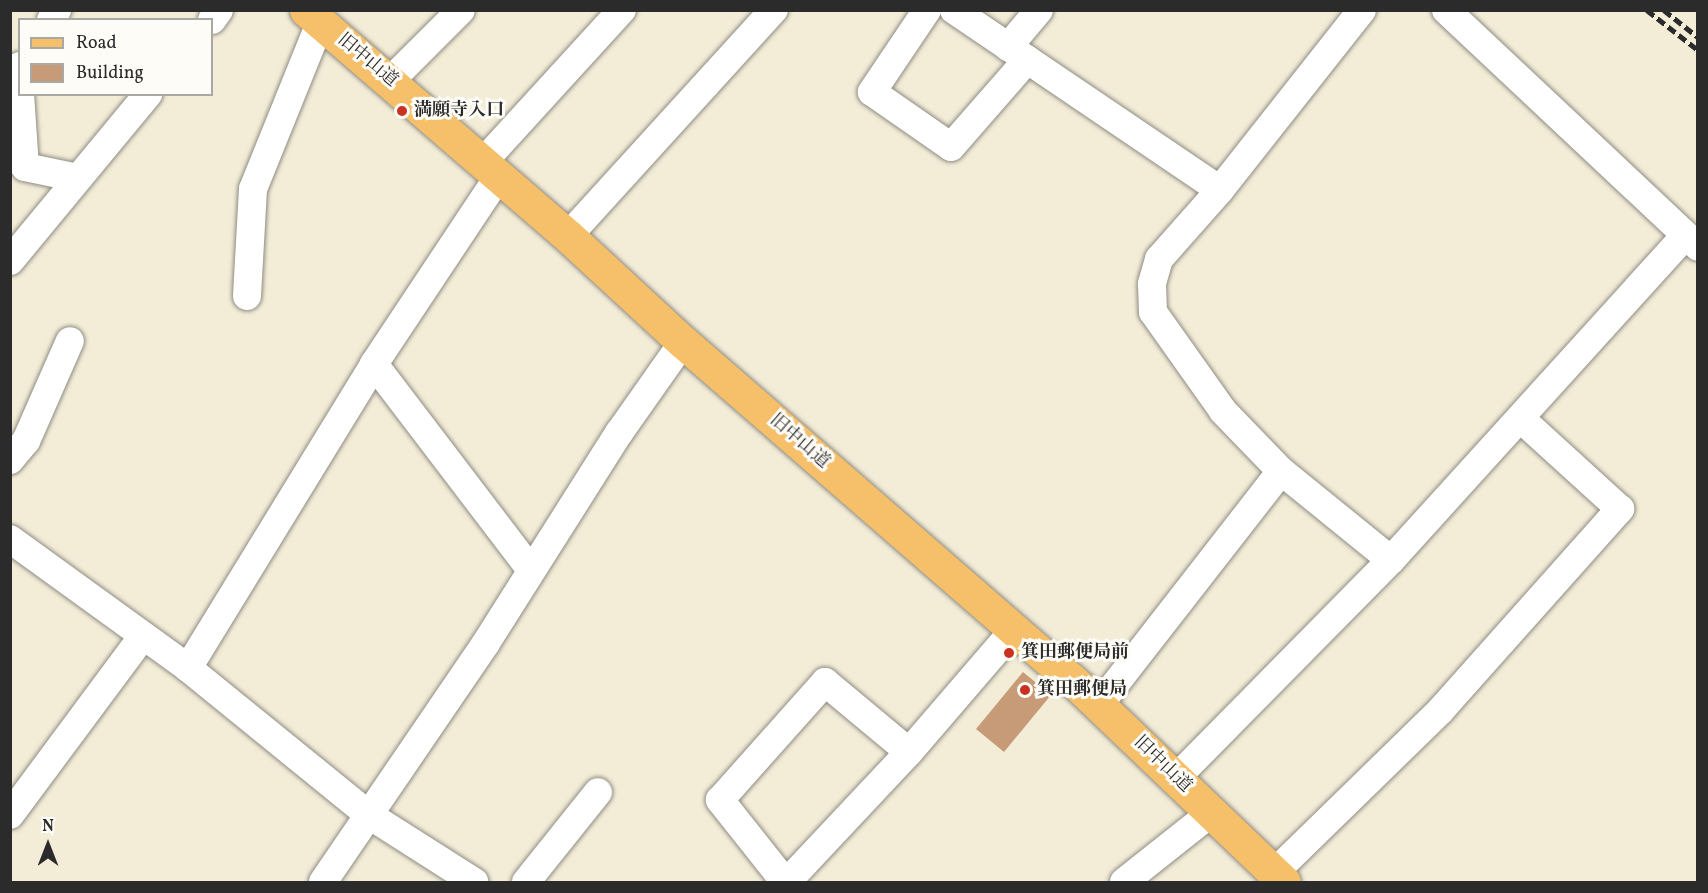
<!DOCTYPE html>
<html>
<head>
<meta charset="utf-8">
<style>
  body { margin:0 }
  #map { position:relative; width:1708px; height:893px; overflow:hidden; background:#f3edd8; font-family:Vollkorn,"Noto Serif JP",serif }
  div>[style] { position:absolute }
  .building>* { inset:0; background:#c79b77 }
  .roads { filter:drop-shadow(0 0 2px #8f8c82) drop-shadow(0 0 2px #8f8c82) }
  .minor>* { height:28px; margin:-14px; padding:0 14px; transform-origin:14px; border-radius:14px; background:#fff }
  .major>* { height:33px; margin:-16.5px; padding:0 16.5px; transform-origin:16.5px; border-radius:16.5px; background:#f6c06b }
  .rail>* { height:4.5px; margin-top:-2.25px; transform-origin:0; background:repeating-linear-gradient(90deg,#2b2b2b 0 9px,transparent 0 13.5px) }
  .dots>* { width:16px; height:16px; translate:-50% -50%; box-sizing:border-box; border:3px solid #fdfcf7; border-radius:50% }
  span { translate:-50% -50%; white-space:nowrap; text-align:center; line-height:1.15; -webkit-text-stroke:6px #fdfcf7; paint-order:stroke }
  .street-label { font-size:18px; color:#2b2b2b }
  .poi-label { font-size:18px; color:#2b2b2b; font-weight:700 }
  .left { translate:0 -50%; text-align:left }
  .frame { position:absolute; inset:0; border:12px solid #2b2b2b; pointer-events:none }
  .legend { position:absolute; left:18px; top:18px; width:195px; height:78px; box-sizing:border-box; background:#fdfcf7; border:2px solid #a9a8a5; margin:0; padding:8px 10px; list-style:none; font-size:18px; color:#2b2b2b }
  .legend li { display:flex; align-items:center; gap:12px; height:30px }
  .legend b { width:30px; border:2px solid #a9a8a5 }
  .north { position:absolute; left:18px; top:815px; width:60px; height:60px; -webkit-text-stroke:4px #fdfcf7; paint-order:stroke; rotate:0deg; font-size:16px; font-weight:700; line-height:24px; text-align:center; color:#2b2b2b }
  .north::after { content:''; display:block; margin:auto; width:21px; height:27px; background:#2b2b2b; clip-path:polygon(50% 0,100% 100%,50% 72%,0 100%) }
</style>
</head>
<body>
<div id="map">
  <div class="building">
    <i style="clip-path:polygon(1023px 672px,1051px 695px,1004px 752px,976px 729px)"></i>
  </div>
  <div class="roads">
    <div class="minor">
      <i style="left:927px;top:10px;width:99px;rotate:123.9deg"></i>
      <i style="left:872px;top:92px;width:96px;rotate:34.8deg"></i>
      <i style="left:951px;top:147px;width:116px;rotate:-48.9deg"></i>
      <i style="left:954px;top:10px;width:321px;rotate:34.1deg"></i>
      <i style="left:1362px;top:10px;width:229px;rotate:128.3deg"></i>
      <i style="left:1220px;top:190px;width:92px;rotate:131.5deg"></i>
      <i style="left:1159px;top:259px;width:26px;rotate:106deg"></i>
      <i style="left:1152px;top:284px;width:28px;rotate:88deg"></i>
      <i style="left:1153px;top:312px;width:121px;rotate:54.7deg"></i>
      <i style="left:1223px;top:411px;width:83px;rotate:46deg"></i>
      <i style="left:1281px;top:471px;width:141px;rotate:39deg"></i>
      <i style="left:1391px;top:560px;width:438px;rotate:-47.8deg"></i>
      <i style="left:1446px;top:10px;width:346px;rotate:43.2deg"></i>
      <i style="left:51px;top:20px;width:12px;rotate:-59deg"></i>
      <i style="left:212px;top:20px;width:12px;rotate:-55deg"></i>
      <i style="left:1008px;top:47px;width:48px;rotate:-50deg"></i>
      <i style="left:20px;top:66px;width:20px;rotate:90deg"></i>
      <i style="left:390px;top:81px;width:100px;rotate:-45deg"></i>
      <i style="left:20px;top:94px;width:73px;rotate:86.1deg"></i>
      <i style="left:25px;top:167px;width:54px;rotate:11.7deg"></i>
      <i style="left:483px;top:162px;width:206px;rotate:-47.6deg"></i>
      <i style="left:568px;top:236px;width:306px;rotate:-47.7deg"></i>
      <i style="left:10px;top:261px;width:217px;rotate:-50.4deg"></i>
      <i style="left:247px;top:296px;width:107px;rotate:-86.8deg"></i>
      <i style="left:253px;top:189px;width:179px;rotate:-68deg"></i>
      <i style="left:374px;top:364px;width:258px;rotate:52.7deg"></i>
      <i style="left:10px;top:460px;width:25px;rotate:-50deg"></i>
      <i style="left:26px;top:441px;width:109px;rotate:-66.3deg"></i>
      <i style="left:10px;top:539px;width:220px;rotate:35.9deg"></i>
      <i style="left:188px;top:668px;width:233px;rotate:39.1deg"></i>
      <i style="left:369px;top:815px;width:125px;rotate:32.5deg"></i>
      <i style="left:188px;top:668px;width:356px;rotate:-58.5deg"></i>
      <i style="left:374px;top:364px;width:226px;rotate:-56.4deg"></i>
      <i style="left:1099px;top:705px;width:296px;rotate:-52.1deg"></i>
      <i style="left:1176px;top:778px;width:306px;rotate:-45.4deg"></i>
      <i style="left:10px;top:815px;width:223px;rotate:-53.4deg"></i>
      <i style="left:1274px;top:873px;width:232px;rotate:-44.3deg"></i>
      <i style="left:1440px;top:711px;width:271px;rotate:-48.3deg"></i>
      <i style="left:1620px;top:509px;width:135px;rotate:-137.7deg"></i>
      <i style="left:323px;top:882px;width:289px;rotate:-55.7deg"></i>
      <i style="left:486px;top:643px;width:249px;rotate:-57.7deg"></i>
      <i style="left:619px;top:433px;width:111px;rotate:-54.9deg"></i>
      <i style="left:526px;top:882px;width:115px;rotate:-51.3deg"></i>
      <i style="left:785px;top:882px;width:105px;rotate:-128.4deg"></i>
      <i style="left:720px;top:800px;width:158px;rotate:-48.3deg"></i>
      <i style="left:825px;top:682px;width:109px;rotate:39.8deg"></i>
      <i style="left:787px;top:882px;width:178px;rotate:-46.8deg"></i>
      <i style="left:909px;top:752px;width:161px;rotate:-49.3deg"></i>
      <i style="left:1124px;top:882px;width:111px;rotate:-38.4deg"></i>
    </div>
    <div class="major">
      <i style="left:306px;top:10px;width:346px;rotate:40.8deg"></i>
      <i style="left:568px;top:236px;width:156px;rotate:42.7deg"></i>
      <i style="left:683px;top:342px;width:529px;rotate:41.01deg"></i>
      <i style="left:1082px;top:689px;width:279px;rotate:43.7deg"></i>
    </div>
  </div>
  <div class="rail">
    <i style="left:1647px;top:10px;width:65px;rotate:38.1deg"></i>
    <i style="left:1664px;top:10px;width:43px;rotate:38.5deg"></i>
  </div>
  <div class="dots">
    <i style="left:402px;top:111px;background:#c8321e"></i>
    <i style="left:1009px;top:653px;background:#c8321e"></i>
    <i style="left:1025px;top:690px;background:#c8321e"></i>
  </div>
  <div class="street-label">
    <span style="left:367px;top:61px;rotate:40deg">旧中山道</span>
    <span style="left:799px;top:442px;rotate:41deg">旧中山道</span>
    <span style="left:1162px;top:765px;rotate:44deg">旧中山道</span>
  </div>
  <div class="poi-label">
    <span class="left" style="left:414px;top:111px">満願寺入口</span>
    <span class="left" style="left:1021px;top:653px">箕田郵便局前</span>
    <span class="left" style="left:1037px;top:690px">箕田郵便局</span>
  </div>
  <div class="frame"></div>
  <ul class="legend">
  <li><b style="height:8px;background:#f6c06b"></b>Road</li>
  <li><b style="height:16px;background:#c79b77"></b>Building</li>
  </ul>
  <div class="north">N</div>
</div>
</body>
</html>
